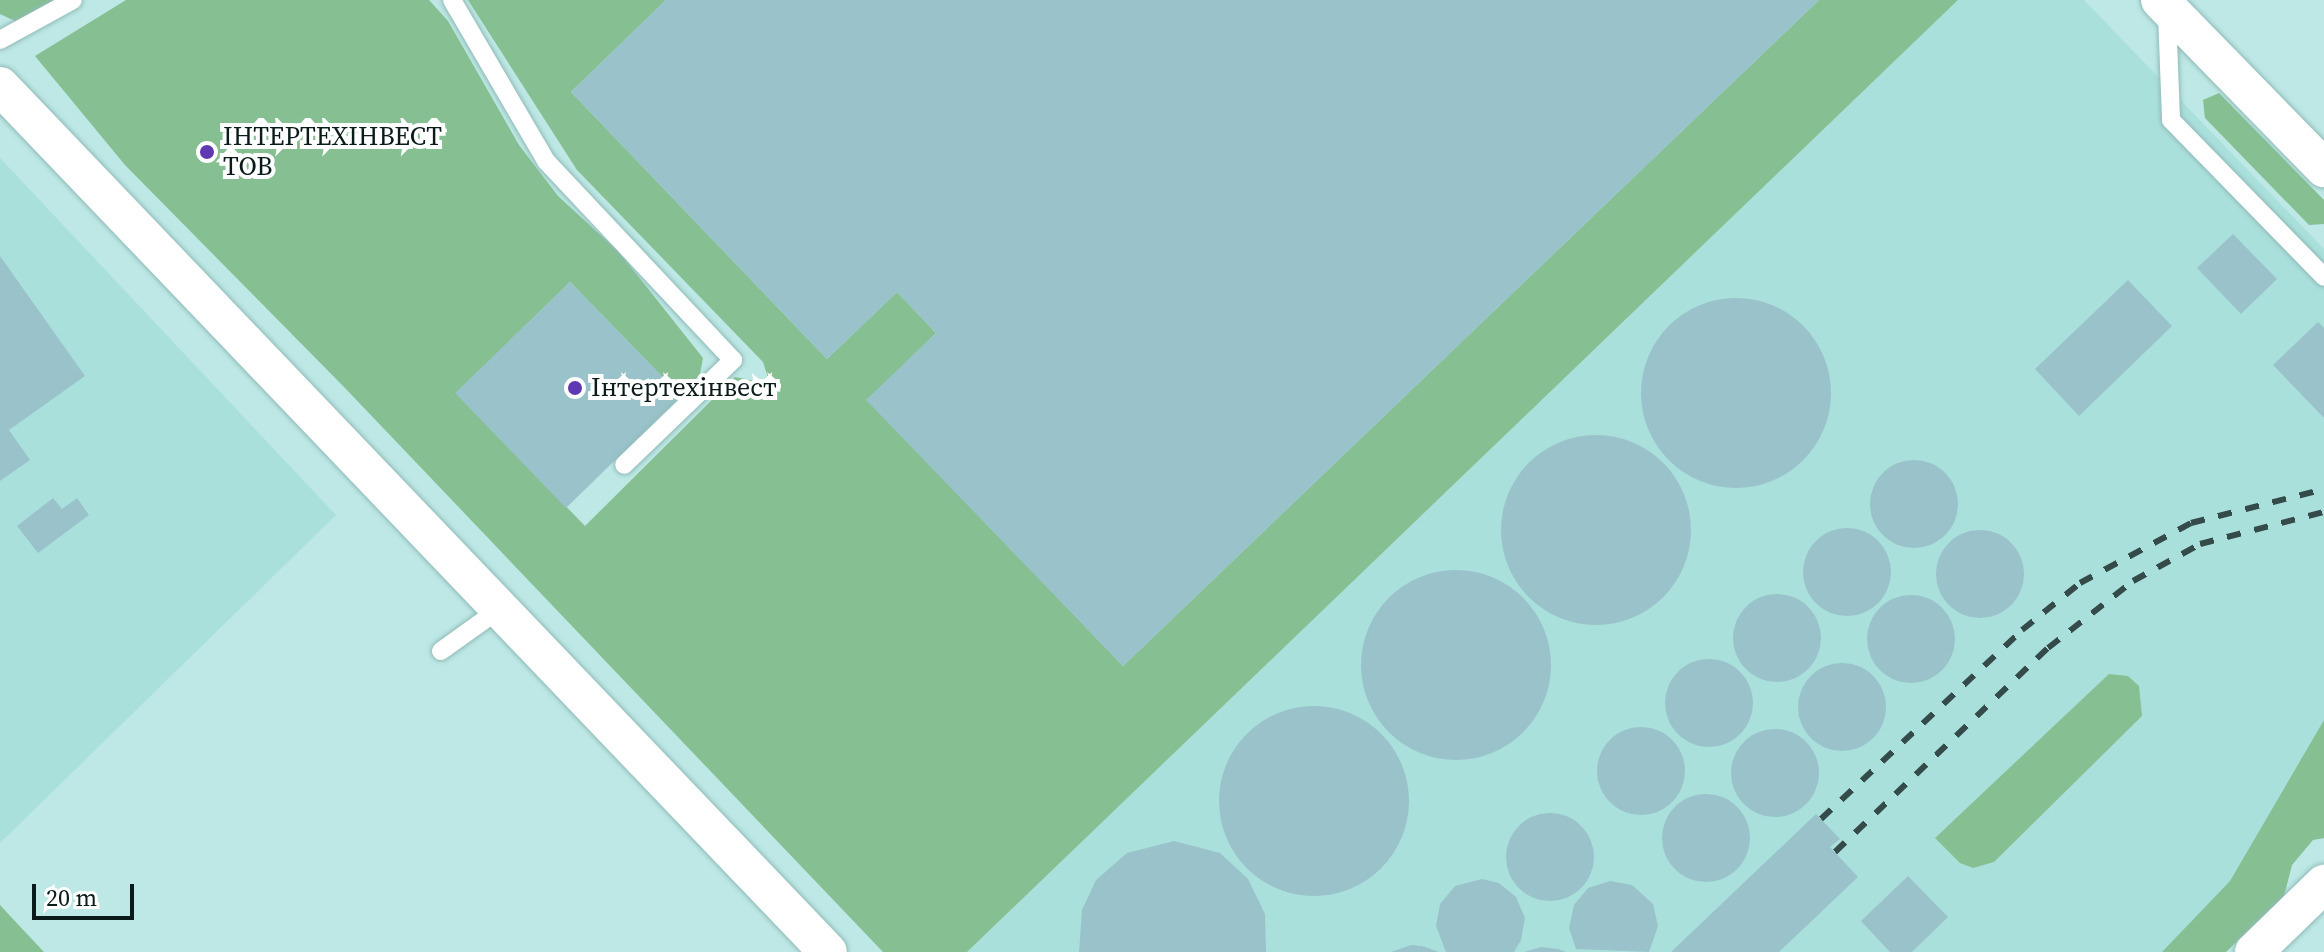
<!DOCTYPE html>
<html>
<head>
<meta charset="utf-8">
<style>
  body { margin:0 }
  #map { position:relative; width:2324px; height:952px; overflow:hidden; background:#bde8e5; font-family:"Source Serif 4",serif }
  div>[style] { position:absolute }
  .built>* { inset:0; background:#aae0dc }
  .green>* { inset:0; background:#86bf92 }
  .building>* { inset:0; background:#99c2ca }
  .round { border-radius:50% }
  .roads { filter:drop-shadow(0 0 2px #90bab7) drop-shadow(0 0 2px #90bab7) }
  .service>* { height:18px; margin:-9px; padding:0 9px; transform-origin:9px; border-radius:9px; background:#fff }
  .minor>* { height:38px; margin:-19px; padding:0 19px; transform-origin:19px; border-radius:19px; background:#fff }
  .rail>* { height:6px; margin-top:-3px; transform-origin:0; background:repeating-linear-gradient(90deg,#344b4a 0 14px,transparent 0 28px) }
  .dots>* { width:22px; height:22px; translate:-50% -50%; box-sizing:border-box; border:4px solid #fff; border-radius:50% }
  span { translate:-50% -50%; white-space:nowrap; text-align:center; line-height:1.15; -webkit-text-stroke:8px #fff; paint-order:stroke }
  .poi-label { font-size:26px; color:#0a1b1a }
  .left { translate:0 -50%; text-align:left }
  .scale { position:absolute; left:32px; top:884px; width:102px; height:36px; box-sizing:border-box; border:4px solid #0a1b1a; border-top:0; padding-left:10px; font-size:24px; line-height:28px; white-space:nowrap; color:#0a1b1a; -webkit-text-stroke:6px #fff; paint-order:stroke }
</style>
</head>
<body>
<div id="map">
  <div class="built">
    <i style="clip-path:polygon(1958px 0,2084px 0,2324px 249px,2324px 812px,2179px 952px,967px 952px)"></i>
    <i style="clip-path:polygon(0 158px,336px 515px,0 843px)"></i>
  </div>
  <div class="green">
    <i style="clip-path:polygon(0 0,80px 0,28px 27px,0 14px)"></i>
    <i style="clip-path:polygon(126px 0,429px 0,448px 21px,519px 145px,558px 196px,619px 252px,703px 358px,700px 374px,681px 396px,570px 282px,456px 393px,585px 526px,735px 377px,770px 384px,763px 362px,577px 170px,468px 0,666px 0,571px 92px,827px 359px,897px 292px,936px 333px,867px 400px,1123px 666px,1819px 0,1958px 0,967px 952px,883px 952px,345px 388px,125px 165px,35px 56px)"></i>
    <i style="clip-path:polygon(2219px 93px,2324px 200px,2324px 224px,2309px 225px,2205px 118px,2203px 100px)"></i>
    <i style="clip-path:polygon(2109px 674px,2128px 676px,2139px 686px,2142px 716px,1994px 862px,1973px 868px,1960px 863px,1935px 838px)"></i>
    <i style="clip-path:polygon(2324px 720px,2324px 838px,2313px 840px,2292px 865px,2284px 896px,2226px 952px,2162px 952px,2230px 881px)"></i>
    <i style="clip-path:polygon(0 905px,12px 918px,44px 952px,0 952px)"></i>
  </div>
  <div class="building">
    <i style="clip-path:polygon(666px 0,1819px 0,1123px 666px,866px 400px,936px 333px,897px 292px,827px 359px,571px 92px)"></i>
    <i style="clip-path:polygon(2233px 234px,2277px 279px,2241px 314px,2197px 268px)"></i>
    <i style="clip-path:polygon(0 256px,85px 376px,9px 430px,30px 460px,0 481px)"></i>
    <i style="clip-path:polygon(2128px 280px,2172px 326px,2079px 416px,2035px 369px)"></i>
    <i style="clip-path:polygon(570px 282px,681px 396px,566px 508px,455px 393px)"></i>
    <i class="round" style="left:1641px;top:298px;width:190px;height:190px"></i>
    <i style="clip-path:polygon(2318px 322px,2324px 328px,2324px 418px,2273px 365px)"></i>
    <i class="round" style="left:1501px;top:435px;width:190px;height:190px"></i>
    <i class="round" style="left:1870px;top:460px;width:88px;height:88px"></i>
    <i style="clip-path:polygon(53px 498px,62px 509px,77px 498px,89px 515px,38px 553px,17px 526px)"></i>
    <i class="round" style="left:1803px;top:528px;width:88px;height:88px"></i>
    <i class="round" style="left:1936px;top:530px;width:88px;height:88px"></i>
    <i class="round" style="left:1361px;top:570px;width:190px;height:190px"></i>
    <i class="round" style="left:1733px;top:594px;width:88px;height:88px"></i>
    <i class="round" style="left:1867px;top:595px;width:88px;height:88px"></i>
    <i class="round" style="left:1665px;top:659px;width:88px;height:88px"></i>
    <i class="round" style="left:1798px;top:663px;width:88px;height:88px"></i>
    <i class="round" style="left:1219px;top:706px;width:190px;height:190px"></i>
    <i class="round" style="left:1597px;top:727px;width:88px;height:88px"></i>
    <i class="round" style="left:1731px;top:729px;width:88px;height:88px"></i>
    <i class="round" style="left:1662px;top:794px;width:88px;height:88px"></i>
    <i class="round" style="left:1506px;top:813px;width:88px;height:88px"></i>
    <i style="clip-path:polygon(1816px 814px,1840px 839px,1830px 847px,1858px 877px,1779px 952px,1671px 952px)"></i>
    <i style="clip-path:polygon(1174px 841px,1220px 853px,1248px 879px,1265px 914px,1266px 952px,1079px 952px,1082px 910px,1096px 880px,1127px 853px)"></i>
    <i style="clip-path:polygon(1908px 876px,1948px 917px,1912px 952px,1890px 952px,1861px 921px)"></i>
    <i style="clip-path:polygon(1482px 879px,1499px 883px,1516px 897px,1525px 918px,1521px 940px,1514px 952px,1446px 952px,1436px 926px,1440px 904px,1455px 886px)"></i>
    <i style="clip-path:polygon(1610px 881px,1632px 885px,1653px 904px,1658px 926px,1649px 952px,1576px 949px,1569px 928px,1574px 905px,1588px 888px)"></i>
    <i style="clip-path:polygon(1411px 945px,1422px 946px,1439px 952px,1391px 952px)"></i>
    <i style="clip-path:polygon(1541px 947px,1558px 949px,1566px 952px,1524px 952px)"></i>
  </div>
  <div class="roads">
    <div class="service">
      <i style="left:452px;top:0;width:186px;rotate:59.7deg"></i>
      <i style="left:546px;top:161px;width:273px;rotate:46.8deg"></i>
      <i style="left:733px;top:360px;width:151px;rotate:136.1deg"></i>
      <i style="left:2167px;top:14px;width:106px;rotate:87.8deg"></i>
      <i style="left:2171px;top:120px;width:219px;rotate:45.7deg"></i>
      <i style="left:0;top:40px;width:83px;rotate:-28.7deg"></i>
      <i style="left:441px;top:651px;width:74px;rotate:-35.6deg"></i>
    </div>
    <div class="minor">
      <i style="left:2160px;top:0;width:235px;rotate:45.7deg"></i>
      <i style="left:0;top:86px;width:1198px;rotate:46.29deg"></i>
      <i style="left:2254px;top:952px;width:98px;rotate:-44.2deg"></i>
    </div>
  </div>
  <div class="rail">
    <i style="left:1821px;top:819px;width:276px;rotate:-43.2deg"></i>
    <i style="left:2022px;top:630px;width:75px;rotate:-39deg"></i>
    <i style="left:2080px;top:583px;width:126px;rotate:-28.4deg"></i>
    <i style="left:2191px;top:523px;width:137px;rotate:-14.3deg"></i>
    <i style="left:1835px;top:852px;width:295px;rotate:-43.8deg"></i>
    <i style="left:2048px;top:648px;width:108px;rotate:-38.2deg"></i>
    <i style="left:2133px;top:581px;width:77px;rotate:-28.9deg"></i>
    <i style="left:2200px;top:544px;width:128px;rotate:-14.5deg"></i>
  </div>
  <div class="dots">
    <i style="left:207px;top:152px;background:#5e39b1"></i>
    <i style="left:575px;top:388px;background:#5e39b1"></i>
  </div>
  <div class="poi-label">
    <span class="left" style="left:223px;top:152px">ІНТЕРТЕХІНВЕСТ<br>ТОВ</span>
    <span class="left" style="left:591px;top:388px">Інтертехінвест</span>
  </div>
  <div class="scale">20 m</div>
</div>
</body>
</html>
